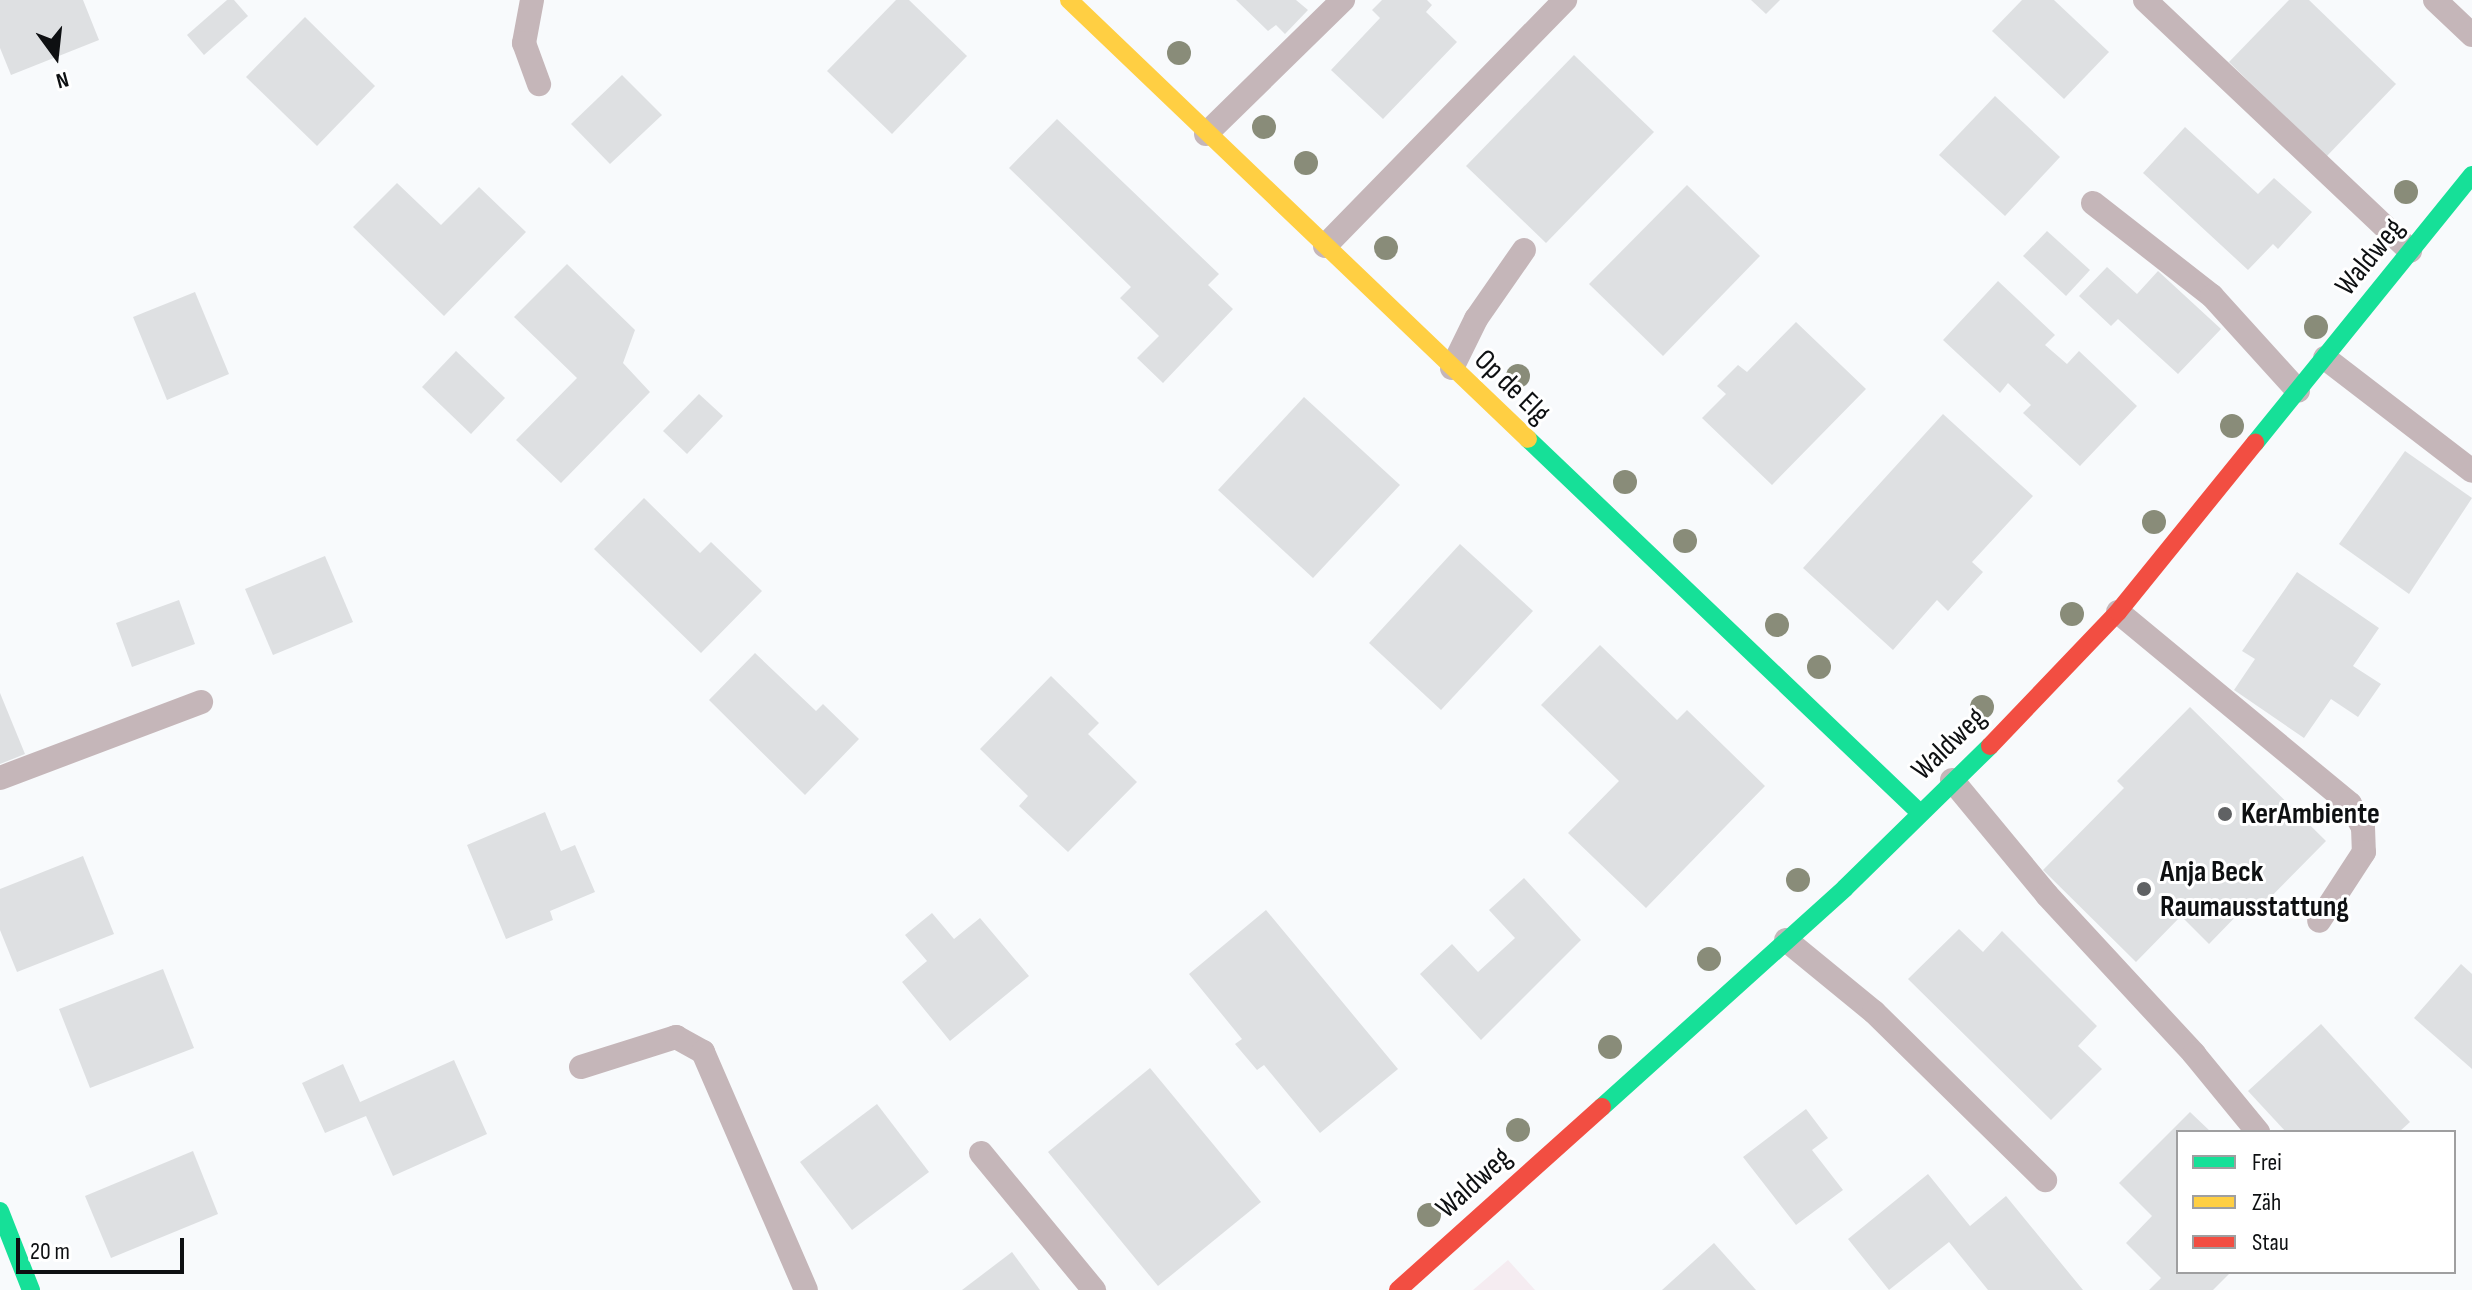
<!DOCTYPE html>
<html>
<head>
<meta charset="utf-8">
<style>
  body { margin:0 }
  #map { position:relative; width:2472px; height:1290px; overflow:hidden; background:#f8fafc; font-family:"Sofia Sans Condensed",sans-serif }
  div>[style] { position:absolute }
  .commercial>* { inset:0; background:#f5ecf1 }
  .building>* { inset:0; background:#dee0e2 }
  .lane>* { height:24px; margin:-12px; padding:0 12px; transform-origin:12px; border-radius:12px; background:#c5b6b9 }
  .fast>* { height:18px; margin:-9px; padding:0 9px; transform-origin:9px; border-radius:9px; background:#16e098 }
  .slow>* { height:18px; margin:-9px; padding:0 9px; transform-origin:9px; border-radius:9px; background:#ffcf43 }
  .jam>* { height:18px; margin:-9px; padding:0 9px; transform-origin:9px; border-radius:9px; background:#f24e42 }
  .trees>* { width:24px; height:24px; margin:-12px; border-radius:50%; background:#898c79 }
  .dots>* { width:22px; height:22px; translate:-50% -50%; box-sizing:border-box; border:4px solid #fff; border-radius:50% }
  span { translate:-50% -50%; white-space:nowrap; text-align:center; line-height:1.15; -webkit-text-stroke:6px #fff; paint-order:stroke }
  .street-label { font-size:30px; color:#0e1012 }
  .poi-label { font-size:30px; color:#0e1012; font-weight:700 }
  .left { translate:0 -50%; text-align:left }
  .legend { position:absolute; left:2176px; top:1130px; width:280px; height:144px; box-sizing:border-box; background:#fff; border:2px solid #9f9fa0; margin:0; padding:10px 14px; list-style:none; font-size:24px; color:#0e1012 }
  .legend li { display:flex; align-items:center; gap:16px; height:40px }
  .legend b { width:40px; border:2px solid #9f9fa0 }
  .north { position:absolute; left:16px; top:16px; width:80px; height:80px; -webkit-text-stroke:6px #fff; paint-order:stroke; rotate:165deg; font-size:22px; font-weight:700; line-height:32px; text-align:center; color:#0e1012 }
  .north::after { content:''; display:block; margin:auto; width:28px; height:36px; background:#0e1012; clip-path:polygon(50% 0,100% 100%,50% 72%,0 100%) }
  .scale { position:absolute; left:16px; top:1238px; width:168px; height:36px; box-sizing:border-box; border:4px solid #0e1012; border-top:0; padding-left:10px; font-size:24px; line-height:28px; white-space:nowrap; color:#0e1012; -webkit-text-stroke:6px #fff; paint-order:stroke }
</style>
</head>
<body>
<div id="map">
  <div class="commercial">
    <i style="clip-path:polygon(1508px 1260px,1535px 1290px,1473px 1290px)"></i>
  </div>
  <div class="building">
    <i style="clip-path:polygon(0 0,83px 0,99px 40px,11px 75px,0 48px)"></i>
    <i style="clip-path:polygon(227px 0,234px 0,248px 16px,204px 55px,187px 35px)"></i>
    <i style="clip-path:polygon(896px 0,909px 0,967px 56px,892px 134px,827px 71px)"></i>
    <i style="clip-path:polygon(1236px 0,1296px 0,1308px 10px,1285px 34px,1276px 25px,1268px 31px)"></i>
    <i style="clip-path:polygon(1382px 0,1427px 0,1432px 5px,1426px 12px,1457px 42px,1383px 119px,1331px 70px,1380px 18px,1372px 10px)"></i>
    <i style="clip-path:polygon(1751px 0,1780px 0,1766px 14px)"></i>
    <i style="clip-path:polygon(2022px 0,2054px 0,2109px 52px,2064px 99px,1992px 31px)"></i>
    <i style="clip-path:polygon(2289px 0,2309px 0,2396px 84px,2326px 157px,2229px 62px)"></i>
    <i style="clip-path:polygon(305px 17px,375px 86px,317px 146px,246px 77px)"></i>
    <i style="clip-path:polygon(1574px 55px,1654px 132px,1546px 243px,1466px 166px)"></i>
    <i style="clip-path:polygon(622px 75px,662px 115px,610px 164px,571px 124px)"></i>
    <i style="clip-path:polygon(1995px 96px,2060px 157px,2005px 216px,1939px 155px)"></i>
    <i style="clip-path:polygon(1057px 119px,1219px 274px,1208px 285px,1233px 309px,1163px 383px,1137px 358px,1159px 336px,1120px 298px,1131px 287px,1009px 168px)"></i>
    <i style="clip-path:polygon(2185px 127px,2258px 194px,2274px 178px,2312px 212px,2278px 249px,2273px 244px,2248px 270px,2143px 173px)"></i>
    <i style="clip-path:polygon(397px 183px,441px 225px,479px 187px,526px 232px,444px 316px,353px 227px)"></i>
    <i style="clip-path:polygon(1687px 185px,1760px 256px,1663px 356px,1589px 284px)"></i>
    <i style="clip-path:polygon(2047px 231px,2090px 270px,2066px 296px,2023px 256px)"></i>
    <i style="clip-path:polygon(567px 264px,635px 330px,623px 363px,650px 392px,561px 483px,516px 440px,577px 378px,514px 317px)"></i>
    <i style="clip-path:polygon(2107px 267px,2137px 294px,2158px 271px,2221px 329px,2178px 374px,2118px 319px,2111px 326px,2079px 296px)"></i>
    <i style="clip-path:polygon(1998px 281px,2055px 335px,2045px 345px,2067px 364px,2079px 351px,2137px 406px,2080px 466px,2023px 413px,2031px 405px,2008px 383px,2000px 393px,1943px 340px)"></i>
    <i style="clip-path:polygon(195px 292px,229px 374px,167px 400px,133px 317px)"></i>
    <i style="clip-path:polygon(1796px 322px,1866px 389px,1772px 485px,1702px 418px,1726px 394px,1717px 386px,1738px 365px,1747px 372px)"></i>
    <i style="clip-path:polygon(456px 351px,505px 398px,471px 434px,422px 387px)"></i>
    <i style="clip-path:polygon(699px 394px,723px 416px,687px 454px,663px 431px)"></i>
    <i style="clip-path:polygon(1304px 397px,1400px 485px,1313px 578px,1218px 490px)"></i>
    <i style="clip-path:polygon(1943px 414px,2033px 496px,1972px 562px,1983px 572px,1948px 611px,1937px 600px,1893px 650px,1803px 568px)"></i>
    <i style="clip-path:polygon(2405px 451px,2472px 498px,2409px 594px,2339px 544px)"></i>
    <i style="clip-path:polygon(644px 498px,700px 553px,711px 542px,762px 591px,701px 653px,594px 549px)"></i>
    <i style="clip-path:polygon(1460px 544px,1533px 611px,1441px 710px,1369px 643px)"></i>
    <i style="clip-path:polygon(325px 556px,353px 622px,273px 655px,245px 589px)"></i>
    <i style="clip-path:polygon(2297px 572px,2379px 628px,2353px 666px,2381px 684px,2358px 717px,2331px 699px,2304px 738px,2234px 690px,2255px 659px,2242px 651px)"></i>
    <i style="clip-path:polygon(179px 600px,195px 644px,132px 667px,116px 623px)"></i>
    <i style="clip-path:polygon(1600px 645px,1677px 720px,1687px 710px,1765px 786px,1646px 908px,1568px 833px,1619px 781px,1541px 705px)"></i>
    <i style="clip-path:polygon(755px 653px,816px 711px,823px 704px,859px 739px,805px 795px,709px 700px)"></i>
    <i style="clip-path:polygon(1051px 676px,1099px 723px,1088px 734px,1137px 782px,1068px 852px,1019px 806px,1028px 796px,980px 749px)"></i>
    <i style="clip-path:polygon(0 693px,25px 754px,0 764px)"></i>
    <i style="clip-path:polygon(2190px 707px,2326px 841px,2253px 915px,2245px 907px,2209px 944px,2181px 916px,2136px 962px,2043px 870px,2124px 788px,2117px 781px)"></i>
    <i style="clip-path:polygon(545px 812px,561px 851px,575px 845px,595px 892px,550px 911px,553px 920px,506px 939px,467px 845px)"></i>
    <i style="clip-path:polygon(83px 856px,114px 934px,17px 972px,0 930px,0 889px)"></i>
    <i style="clip-path:polygon(1524px 878px,1581px 940px,1481px 1040px,1420px 974px,1452px 944px,1478px 972px,1515px 938px,1489px 910px)"></i>
    <i style="clip-path:polygon(1266px 910px,1398px 1069px,1320px 1133px,1264px 1065px,1257px 1070px,1235px 1044px,1242px 1039px,1189px 974px)"></i>
    <i style="clip-path:polygon(932px 913px,954px 939px,980px 918px,1029px 976px,950px 1041px,902px 982px,927px 961px,905px 935px)"></i>
    <i style="clip-path:polygon(1959px 929px,1983px 952px,2002px 931px,2097px 1026px,2078px 1046px,2102px 1069px,2051px 1120px,1908px 979px)"></i>
    <i style="clip-path:polygon(2461px 964px,2472px 974px,2472px 1069px,2414px 1018px)"></i>
    <i style="clip-path:polygon(163px 969px,194px 1048px,90px 1088px,59px 1009px)"></i>
    <i style="clip-path:polygon(2321px 1024px,2410px 1122px,2399px 1132px,2286px 1132px,2248px 1091px)"></i>
    <i style="clip-path:polygon(454px 1060px,487px 1134px,393px 1176px,366px 1116px,325px 1133px,302px 1083px,343px 1064px,360px 1102px)"></i>
    <i style="clip-path:polygon(1150px 1068px,1261px 1202px,1158px 1286px,1048px 1152px)"></i>
    <i style="clip-path:polygon(877px 1104px,929px 1172px,852px 1230px,800px 1162px)"></i>
    <i style="clip-path:polygon(1806px 1109px,1828px 1138px,1812px 1150px,1843px 1190px,1796px 1225px,1743px 1157px)"></i>
    <i style="clip-path:polygon(2190px 1112px,2211px 1132px,2178px 1132px,2178px 1272px,2231px 1272px,2213px 1290px,2149px 1290px,2161px 1278px,2126px 1243px,2152px 1216px,2119px 1183px)"></i>
    <i style="clip-path:polygon(193px 1151px,218px 1214px,111px 1258px,85px 1196px)"></i>
    <i style="clip-path:polygon(1928px 1174px,1970px 1226px,2006px 1196px,2083px 1290px,1988px 1290px,1949px 1242px,1889px 1290px,1848px 1239px)"></i>
    <i style="clip-path:polygon(1714px 1243px,1756px 1290px,1662px 1290px)"></i>
    <i style="clip-path:polygon(1012px 1252px,1040px 1290px,962px 1290px)"></i>
  </div>
  <div class="lane">
    <i style="left:532px;top:0;width:44px;rotate:100.5deg"></i>
    <i style="left:524px;top:43px;width:44px;rotate:69.9deg"></i>
    <i style="left:2145px;top:0;width:365px;rotate:43.4deg"></i>
    <i style="left:2435px;top:0;width:51px;rotate:43.4deg"></i>
    <i style="left:1206px;top:134px;width:192px;rotate:-44.4deg"></i>
    <i style="left:2093px;top:203px;width:151px;rotate:38deg"></i>
    <i style="left:2212px;top:296px;width:128px;rotate:47.8deg"></i>
    <i style="left:1325px;top:246px;width:344px;rotate:-45.7deg"></i>
    <i style="left:2325px;top:358px;width:185px;rotate:37.5deg"></i>
    <i style="left:1452px;top:368px;width:55px;rotate:-63.9deg"></i>
    <i style="left:1476px;top:319px;width:84px;rotate:-55.2deg"></i>
    <i style="left:2118px;top:612px;width:301px;rotate:39.6deg"></i>
    <i style="left:2350px;top:804px;width:26px;rotate:61deg"></i>
    <i style="left:2363px;top:827px;width:25px;rotate:88deg"></i>
    <i style="left:2364px;top:852px;width:82px;rotate:123.1deg"></i>
    <i style="left:0;top:778px;width:215px;rotate:-20.7deg"></i>
    <i style="left:1952px;top:780px;width:149px;rotate:50.4deg"></i>
    <i style="left:2047px;top:895px;width:217px;rotate:47.2deg"></i>
    <i style="left:2194px;top:1054px;width:101px;rotate:50.6deg"></i>
    <i style="left:1786px;top:940px;width:114px;rotate:39.3deg"></i>
    <i style="left:1874px;top:1012px;width:240px;rotate:44.5deg"></i>
    <i style="left:581px;top:1067px;width:100px;rotate:-17.5deg"></i>
    <i style="left:676px;top:1037px;width:31px;rotate:29deg"></i>
    <i style="left:703px;top:1052px;width:259px;rotate:66.6deg"></i>
    <i style="left:981px;top:1153px;width:178px;rotate:50.5deg"></i>
  </div>
  <div class="fast">
    <i style="left:1528px;top:439px;width:540px;rotate:43.65deg"></i>
    <i style="left:2255px;top:443px;width:345px;rotate:-51deg"></i>
    <i style="left:1602px;top:1107px;width:327px;rotate:-42deg"></i>
    <i style="left:1845px;top:888px;width:203px;rotate:-44.4deg"></i>
    <i style="left:0;top:1211px;width:85px;rotate:68.6deg"></i>
  </div>
  <div class="slow">
    <i style="left:1069px;top:0;width:635px;rotate:43.72deg"></i>
  </div>
  <div class="jam">
    <i style="left:1990px;top:746px;width:185px;rotate:-46.3deg"></i>
    <i style="left:2118px;top:612px;width:218px;rotate:-51deg"></i>
    <i style="left:1398px;top:1290px;width:274px;rotate:-41.9deg"></i>
  </div>
  <div class="trees">
    <i style="left:1179px;top:53px"></i>
    <i style="left:1264px;top:127px"></i>
    <i style="left:1306px;top:163px"></i>
    <i style="left:2406px;top:192px"></i>
    <i style="left:1386px;top:248px"></i>
    <i style="left:2316px;top:327px"></i>
    <i style="left:1518px;top:376px"></i>
    <i style="left:2232px;top:426px"></i>
    <i style="left:1625px;top:482px"></i>
    <i style="left:2154px;top:522px"></i>
    <i style="left:1685px;top:541px"></i>
    <i style="left:2072px;top:614px"></i>
    <i style="left:1777px;top:625px"></i>
    <i style="left:1819px;top:667px"></i>
    <i style="left:1982px;top:707px"></i>
    <i style="left:1798px;top:880px"></i>
    <i style="left:1709px;top:959px"></i>
    <i style="left:1610px;top:1047px"></i>
    <i style="left:1518px;top:1130px"></i>
    <i style="left:1429px;top:1215px"></i>
  </div>
  <div class="dots">
    <i style="left:2225px;top:814px;background:#606264"></i>
    <i style="left:2144px;top:889px;background:#606264"></i>
  </div>
  <div class="street-label">
    <span style="left:2370px;top:257px;rotate:-51deg">Waldweg</span>
    <span style="left:1512px;top:387px;rotate:44deg">Op de Elg</span>
    <span style="left:1949px;top:744px;rotate:-44deg">Waldweg</span>
    <span style="left:1474px;top:1183px;rotate:-42deg">Waldweg</span>
  </div>
  <div class="poi-label">
    <span class="left" style="left:2241px;top:814px">KerAmbiente</span>
    <span class="left" style="left:2160px;top:889px">Anja Beck<br>Raumausstattung</span>
  </div>
  <ul class="legend">
  <li><b style="height:10px;background:#16e098"></b>Frei</li>
  <li><b style="height:10px;background:#ffcf43"></b>Zäh</li>
  <li><b style="height:10px;background:#f24e42"></b>Stau</li>
  </ul>
  <div class="north">N</div>
  <div class="scale">20 m</div>
</div>
</body>
</html>
